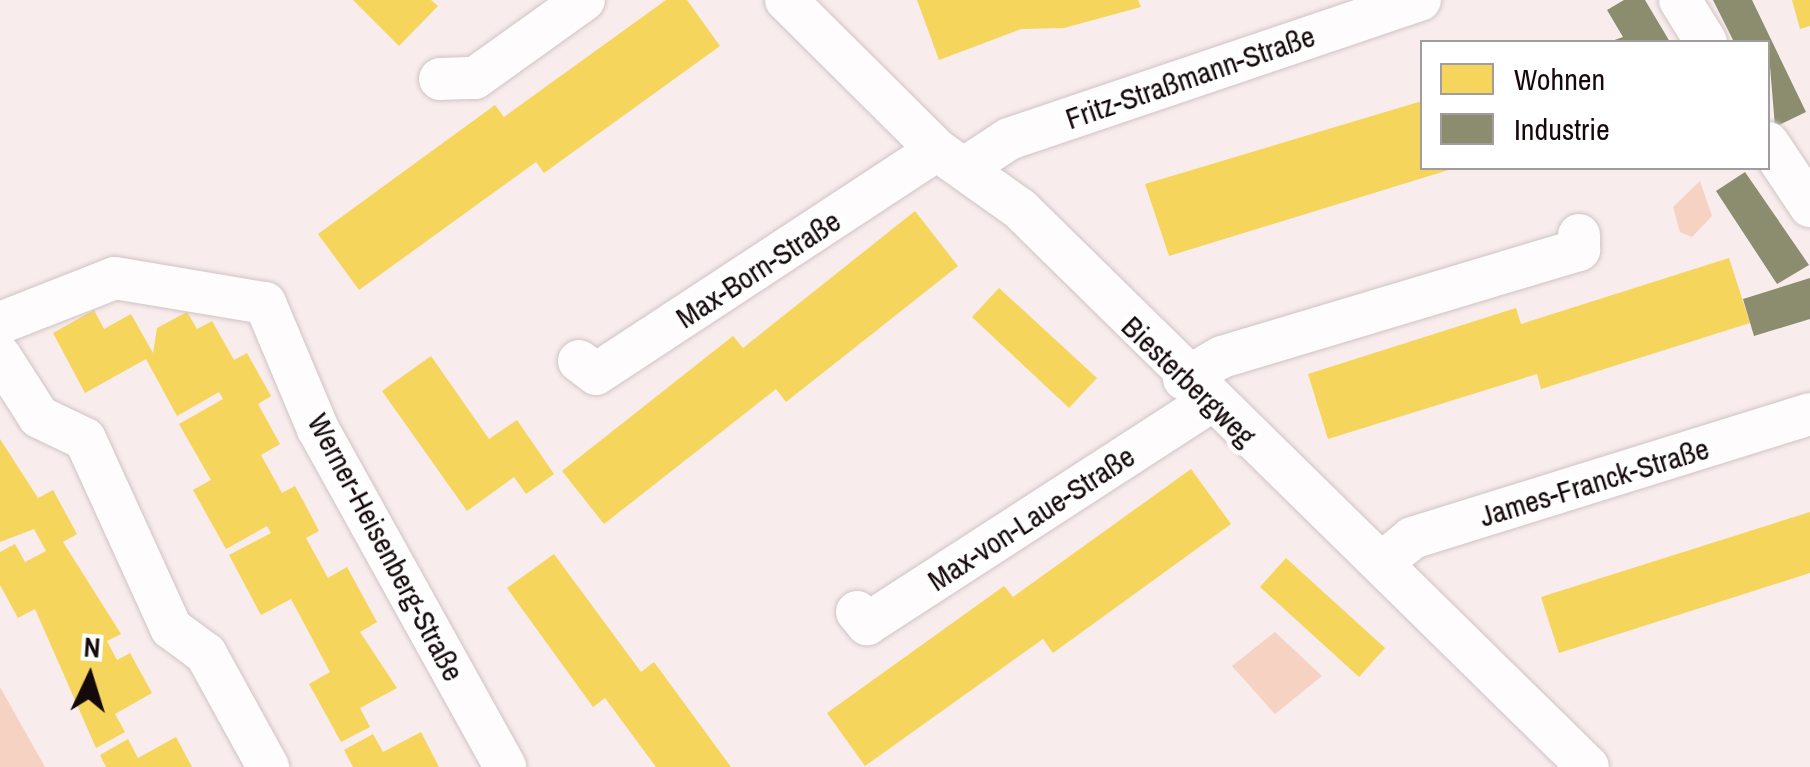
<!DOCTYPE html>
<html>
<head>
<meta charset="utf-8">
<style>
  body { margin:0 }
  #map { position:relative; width:1810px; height:767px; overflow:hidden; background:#f8eced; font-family:"Archivo Narrow",sans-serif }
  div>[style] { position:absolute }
  .green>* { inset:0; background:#f6d2c3 }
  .homes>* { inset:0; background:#f6d55c }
  .industry>* { inset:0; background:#8c8c6e }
  .roads { filter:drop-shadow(0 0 2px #d0c3c4) drop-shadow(0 0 2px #d0c3c4) }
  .minor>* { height:42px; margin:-21px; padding:0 21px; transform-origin:21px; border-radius:21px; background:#fefcfc }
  span { translate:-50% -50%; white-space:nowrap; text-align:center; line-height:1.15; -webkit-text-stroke:10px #fff; paint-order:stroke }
  .street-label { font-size:30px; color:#15090b }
  .legend { position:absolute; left:1420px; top:40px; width:350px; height:130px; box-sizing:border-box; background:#fff; border:2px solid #a19d9d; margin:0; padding:12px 18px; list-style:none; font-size:30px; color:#15090b }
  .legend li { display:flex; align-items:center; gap:20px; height:50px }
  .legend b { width:50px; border:2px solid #a19d9d }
  .north { position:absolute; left:40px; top:627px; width:100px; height:100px; -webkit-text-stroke:8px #fff; paint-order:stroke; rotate:4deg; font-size:28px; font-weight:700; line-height:40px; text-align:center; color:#15090b }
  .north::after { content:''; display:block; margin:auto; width:35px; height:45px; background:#15090b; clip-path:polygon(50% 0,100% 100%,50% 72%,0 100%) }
</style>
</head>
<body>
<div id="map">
  <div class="green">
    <i style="clip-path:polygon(1700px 181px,1712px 216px,1692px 237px,1680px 232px,1673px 207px)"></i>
    <i style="clip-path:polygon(1275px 632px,1322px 676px,1275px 714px,1232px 666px)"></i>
    <i style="clip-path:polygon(0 687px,45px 767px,0 767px)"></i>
  </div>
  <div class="homes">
    <i style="clip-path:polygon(353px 0,431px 0,438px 6px,399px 46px)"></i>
    <i style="clip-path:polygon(666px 0,687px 0,720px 46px,544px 173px,536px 162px,359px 290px,318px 234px,495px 105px,504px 117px)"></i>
    <i style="clip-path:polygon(917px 0,1138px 0,1141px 7px,1064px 28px,1021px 29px,939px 60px)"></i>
    <i style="clip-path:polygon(1792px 0,1810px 0,1810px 26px,1800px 29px)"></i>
    <i style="clip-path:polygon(1422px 101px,1422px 168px,1455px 168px,1169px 256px,1145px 184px)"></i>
    <i style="clip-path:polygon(915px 211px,958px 266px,786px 402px,776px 389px,604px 524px,562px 471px,733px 336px,743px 348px)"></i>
    <i style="clip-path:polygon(1729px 258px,1750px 323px,1541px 389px,1537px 374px,1328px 439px,1308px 374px,1516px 308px,1521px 324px)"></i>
    <i style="clip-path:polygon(999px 288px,1097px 378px,1069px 408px,972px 317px)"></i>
    <i style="clip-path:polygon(94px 310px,104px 329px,131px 314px,153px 353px,157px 328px,187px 312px,197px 329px,212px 321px,234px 360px,247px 353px,271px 396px,258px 404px,280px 444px,261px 455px,282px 493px,295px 486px,307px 508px,319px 531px,306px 538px,328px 578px,347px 567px,377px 622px,360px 632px,397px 688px,360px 708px,370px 727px,341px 742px,309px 684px,330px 672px,291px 599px,261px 615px,229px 555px,271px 533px,267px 526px,226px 549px,193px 490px,211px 480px,179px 424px,223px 399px,219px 392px,177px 416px,146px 359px,85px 393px,53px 333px)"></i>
    <i style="clip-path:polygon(431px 356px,489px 439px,517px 420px,554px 474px,526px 494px,514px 477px,467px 511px,382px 391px)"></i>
    <i style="clip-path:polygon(0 439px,38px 498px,53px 490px,77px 534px,63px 542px,121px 634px,107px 641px,117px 660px,130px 653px,152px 693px,115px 714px,125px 732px,96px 748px,35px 609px,18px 618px,0 585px,0 552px,15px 544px,25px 562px,46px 551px,34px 529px,0 542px)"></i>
    <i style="clip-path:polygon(1191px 469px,1231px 524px,1053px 653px,1043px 639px,865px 766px,827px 713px,1004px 586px,1013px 597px)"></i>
    <i style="clip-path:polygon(1810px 512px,1810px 573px,1559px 653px,1541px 597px)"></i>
    <i style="clip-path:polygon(554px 554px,641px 672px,654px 662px,731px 767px,656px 767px,605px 698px,593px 707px,507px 588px)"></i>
    <i style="clip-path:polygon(1286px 558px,1385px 648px,1359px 677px,1260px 587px)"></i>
    <i style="clip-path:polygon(421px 732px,439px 767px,353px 767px,344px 750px,373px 734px,383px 752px)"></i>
    <i style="clip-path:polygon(176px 737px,192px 767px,106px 767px,100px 755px,128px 739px,138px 758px)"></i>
  </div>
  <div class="industry">
    <i style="clip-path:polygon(1624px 0,1645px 0,1670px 42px,1609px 42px,1623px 37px,1607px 10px)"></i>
    <i style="clip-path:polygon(1713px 0,1752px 0,1806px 112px,1775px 127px,1768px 42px,1734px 42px)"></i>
    <i style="clip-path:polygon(1745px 172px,1809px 265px,1777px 284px,1716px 191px)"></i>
    <i style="clip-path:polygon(1810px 278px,1810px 319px,1754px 336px,1743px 299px)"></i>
  </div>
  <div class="roads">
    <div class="minor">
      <i style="left:786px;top:0;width:213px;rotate:44.8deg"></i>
      <i style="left:937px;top:150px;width:102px;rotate:35.4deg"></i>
      <i style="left:1020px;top:209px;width:796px;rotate:44.49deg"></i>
      <i style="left:1680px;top:0;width:49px;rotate:58.2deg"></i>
      <i style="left:440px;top:79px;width:35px;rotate:-2deg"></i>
      <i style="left:475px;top:78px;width:134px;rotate:-35.6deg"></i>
      <i style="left:1768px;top:143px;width:76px;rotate:56.3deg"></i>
      <i style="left:966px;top:167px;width:51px;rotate:-33.1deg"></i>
      <i style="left:1009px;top:139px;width:434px;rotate:-18.7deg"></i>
      <i style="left:0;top:323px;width:123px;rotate:-21.4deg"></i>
      <i style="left:115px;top:278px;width:152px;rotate:9.5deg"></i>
      <i style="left:265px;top:303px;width:137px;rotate:67.2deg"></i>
      <i style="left:318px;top:429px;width:386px;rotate:61deg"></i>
      <i style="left:0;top:356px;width:72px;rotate:57.4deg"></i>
      <i style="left:39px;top:417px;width:51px;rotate:25.6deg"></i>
      <i style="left:85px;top:439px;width:208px;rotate:65.5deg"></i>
      <i style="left:171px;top:628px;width:44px;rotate:36.6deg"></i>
      <i style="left:206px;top:654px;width:129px;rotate:61.2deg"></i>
      <i style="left:579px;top:361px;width:21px;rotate:37deg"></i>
      <i style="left:596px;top:374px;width:408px;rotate:-33.3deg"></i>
      <i style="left:1184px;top:379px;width:44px;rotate:-30.1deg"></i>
      <i style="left:1222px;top:357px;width:373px;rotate:-16.7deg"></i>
      <i style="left:1579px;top:250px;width:15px;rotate:-90deg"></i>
      <i style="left:1384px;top:561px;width:36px;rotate:-39deg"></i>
      <i style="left:1412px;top:538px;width:417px;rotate:-17.3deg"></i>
      <i style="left:857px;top:612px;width:16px;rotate:50deg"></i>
      <i style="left:867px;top:624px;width:406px;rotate:-32.9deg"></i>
    </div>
  </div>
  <div class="street-label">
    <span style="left:1190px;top:77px;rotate:-19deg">Fritz-Straßmann-Straße</span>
    <span style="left:758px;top:269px;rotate:-33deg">Max-Born-Straße</span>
    <span style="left:1189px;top:381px;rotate:44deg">Biesterbergweg</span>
    <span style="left:1594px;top:482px;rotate:-17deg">James-Franck-Straße</span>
    <span style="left:1031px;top:518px;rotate:-33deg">Max-von-Laue-Straße</span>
    <span style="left:386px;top:547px;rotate:62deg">Werner-Heisenberg-Straße</span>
  </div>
  <ul class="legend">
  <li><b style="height:28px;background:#f6d55c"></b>Wohnen</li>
  <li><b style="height:28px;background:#8c8c6e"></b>Industrie</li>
  </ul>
  <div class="north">N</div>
</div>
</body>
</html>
